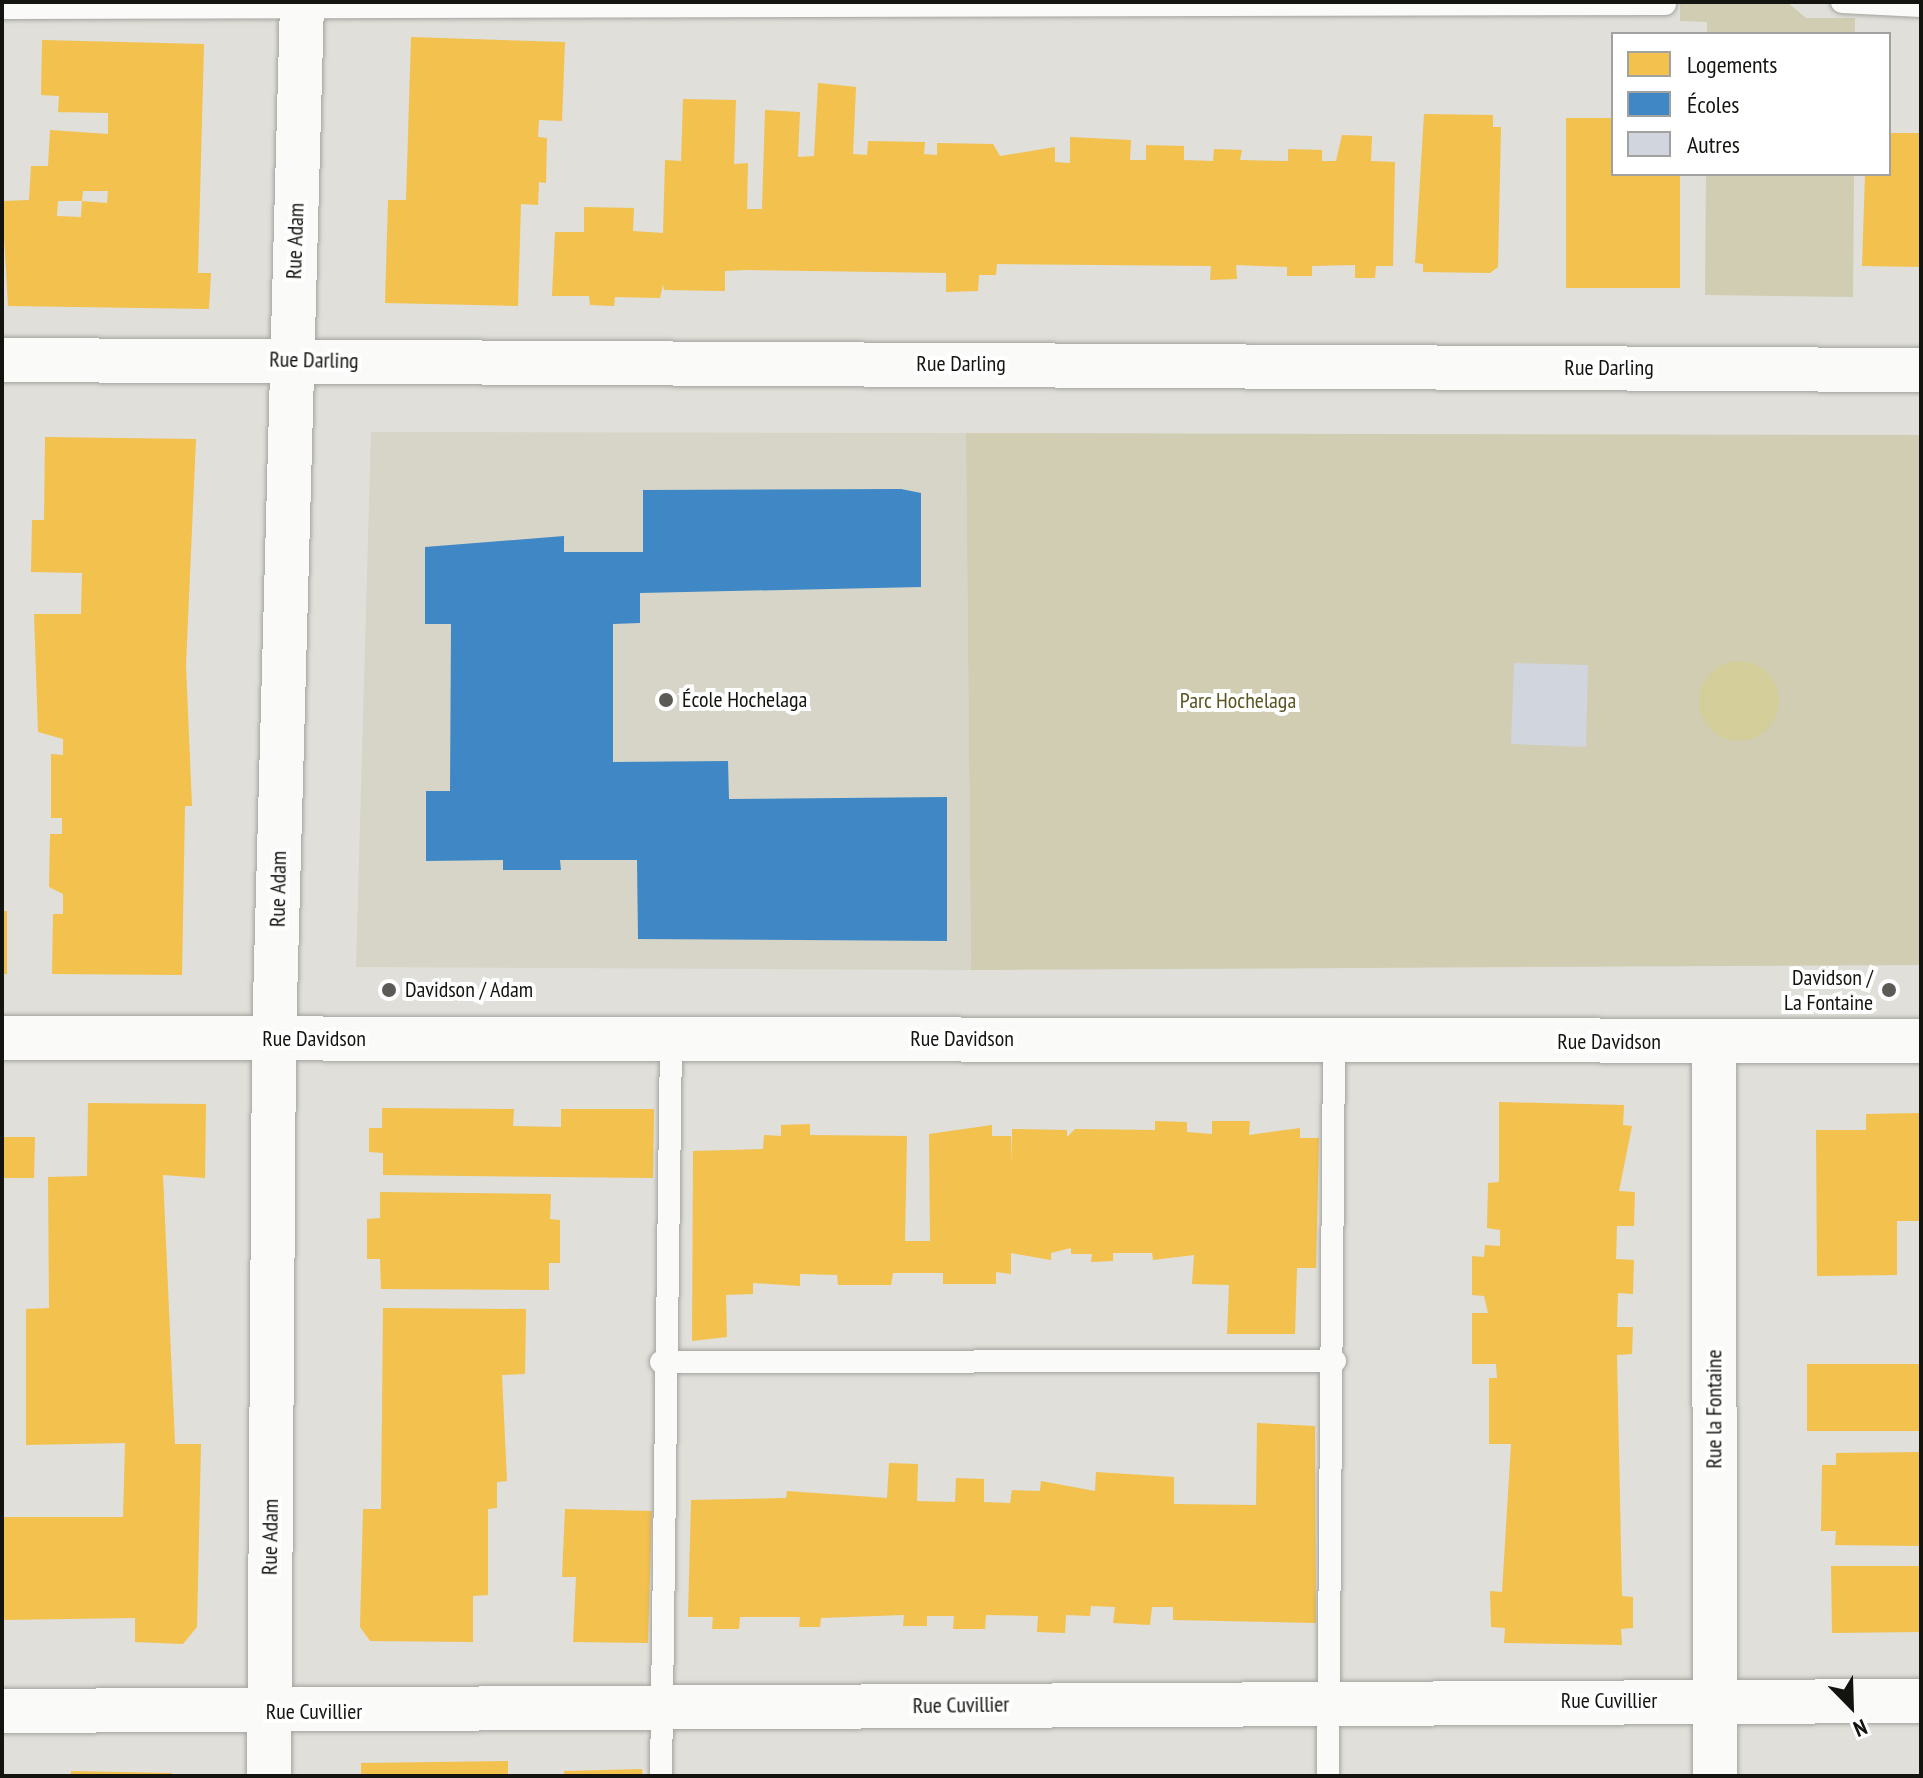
<!DOCTYPE html>
<html>
<head>
<meta charset="utf-8">
<style>
  body { margin:0 }
  #map { position:relative; width:1923px; height:1778px; overflow:hidden; background:#e0dfd9; font-family:"PT Sans Narrow",sans-serif }
  div>[style] { position:absolute }
  .built>* { inset:0; background:#d6d5c8 }
  .green>* { inset:0; background:#d0cdb2 }
  .water>* { inset:0; background:#d4ce9b }
  .round { border-radius:50% }
  .homes>* { inset:0; background:#f2c14e }
  .schools>* { inset:0; background:#3f88c5 }
  .building>* { inset:0; background:#d1d5de }
  .roads { filter:drop-shadow(0 0 2px #a4a39e) drop-shadow(0 0 2px #a4a39e) }
  .lane>* { height:22px; margin:-11px; padding:0 11px; transform-origin:11px; border-radius:11px; background:#fafaf9 }
  .street>* { height:44px; margin:-22px; padding:0 22px; transform-origin:22px; border-radius:22px; background:#fafaf9 }
  .dots>* { width:22px; height:22px; translate:-50% -50%; box-sizing:border-box; border:4px solid #fff; border-radius:50% }
  span { translate:-50% -50%; white-space:nowrap; text-align:center; line-height:1.15; -webkit-text-stroke:8px #fff; paint-order:stroke }
  .street-label { font-size:22px; color:#13130f }
  .poi-label { font-size:22px; color:#13130f }
  .left { translate:0 -50%; text-align:left }
  .right { translate:-100% -50%; text-align:right }
  .park-label { font-size:22px; color:#5a5420 }
  .frame { position:absolute; inset:0; border:4px solid #13130f; pointer-events:none }
  .legend { position:absolute; left:1611px; top:32px; width:280px; height:144px; box-sizing:border-box; background:#fff; border:2px solid #a1a19f; margin:0; padding:10px 14px; list-style:none; font-size:24px; color:#13130f }
  .legend li { display:flex; align-items:center; gap:16px; height:40px }
  .legend b { width:40px; border:2px solid #a1a19f }
  .north { position:absolute; left:1811px; top:1666px; width:80px; height:80px; -webkit-text-stroke:6px #fff; paint-order:stroke; rotate:157deg; font-size:22px; font-weight:700; line-height:32px; text-align:center; color:#13130f }
  .north::after { content:''; display:block; margin:auto; width:28px; height:36px; background:#13130f; clip-path:polygon(50% 0,100% 100%,50% 72%,0 100%) }
</style>
</head>
<body>
<div id="map">
  <div class="built">
    <i style="clip-path:polygon(371px 432px,966px 433px,971px 970px,356px 967px)"></i>
  </div>
  <div class="green">
    <i style="clip-path:polygon(1680px 2px,1787px 2px,1806px 18px,1855px 18px,1855px 34px,1707px 34px,1707px 22px,1680px 21px)"></i>
    <i style="clip-path:polygon(1706px 174px,1854px 174px,1853px 297px,1705px 295px)"></i>
    <i style="clip-path:polygon(966px 433px,1921px 435px,1921px 965px,971px 970px)"></i>
  </div>
  <div class="water">
    <i class="round" style="left:1699px;top:661px;width:80px;height:80px"></i>
  </div>
  <div class="homes">
    <i style="clip-path:polygon(411px 37px,565px 42px,562px 121px,539px 120px,538px 137px,547px 138px,546px 183px,539px 182px,538px 205px,521px 204px,518px 306px,385px 303px,388px 200px,406px 200px)"></i>
    <i style="clip-path:polygon(evenodd,42px 40px,204px 44px,198px 273px,211px 273px,209px 309px,8px 306px,2px 201px,29px 200px,31px 166px,48px 166px,50px 130px,108px 134px,108px 113px,58px 112px,59px 96px,41px 95px,42px 40px,83px 191px,108px 191px,107px 203px,82px 201px,81px 217px,57px 216px,58px 201px,82px 201px,83px 191px)"></i>
    <i style="clip-path:polygon(818px 83px,856px 87px,853px 154px,867px 155px,868px 141px,925px 142px,924px 154px,937px 155px,937px 143px,993px 144px,1000px 156px,1055px 147px,1055px 162px,1070px 163px,1070px 137px,1131px 140px,1130px 160px,1146px 160px,1146px 145px,1184px 146px,1184px 160px,1213px 161px,1214px 149px,1242px 150px,1240px 160px,1288px 161px,1288px 149px,1322px 150px,1322px 161px,1336px 161px,1342px 135px,1372px 136px,1371px 161px,1395px 162px,1393px 266px,1376px 266px,1375px 278px,1355px 278px,1355px 265px,1312px 266px,1312px 276px,1287px 276px,1287px 267px,1236px 265px,1237px 279px,1210px 280px,1211px 266px,997px 264px,996px 275px,979px 275px,978px 291px,946px 292px,946px 273px,746px 270px,725px 271px,725px 291px,664px 290px,663px 284px,660px 298px,615px 297px,614px 306px,590px 305px,589px 296px,552px 296px,555px 232px,584px 232px,584px 207px,634px 208px,633px 231px,663px 233px,665px 160px,681px 161px,683px 99px,736px 100px,734px 164px,748px 163px,747px 209px,762px 209px,765px 110px,800px 112px,798px 157px,814px 156px)"></i>
    <i style="clip-path:polygon(1424px 114px,1493px 115px,1493px 127px,1501px 127px,1498px 267px,1490px 273px,1423px 272px,1423px 264px,1415px 263px)"></i>
    <i style="clip-path:polygon(1566px 118px,1613px 118px,1613px 174px,1680px 174px,1680px 288px,1566px 288px)"></i>
    <i style="clip-path:polygon(1889px 133px,1921px 133px,1921px 267px,1862px 266px,1865px 174px,1889px 174px)"></i>
    <i style="clip-path:polygon(45px 437px,196px 439px,186px 665px,192px 806px,185px 806px,182px 975px,52px 974px,53px 914px,63px 914px,63px 894px,49px 887px,50px 834px,62px 834px,62px 818px,51px 818px,51px 754px,63px 755px,63px 739px,38px 732px,34px 614px,81px 614px,82px 573px,31px 572px,32px 520px,44px 520px)"></i>
    <i style="clip-path:polygon(2px 911px,7px 911px,7px 974px,2px 974px)"></i>
    <i style="clip-path:polygon(1499px 1102px,1624px 1105px,1623px 1125px,1632px 1126px,1619px 1191px,1635px 1192px,1634px 1226px,1617px 1226px,1616px 1259px,1634px 1260px,1633px 1294px,1618px 1293px,1617px 1327px,1633px 1327px,1632px 1354px,1617px 1355px,1622px 1596px,1633px 1597px,1633px 1628px,1621px 1629px,1622px 1645px,1504px 1643px,1505px 1628px,1491px 1627px,1490px 1591px,1502px 1592px,1511px 1444px,1489px 1444px,1489px 1378px,1497px 1378px,1496px 1364px,1472px 1364px,1472px 1313px,1488px 1313px,1484px 1296px,1472px 1295px,1472px 1256px,1484px 1257px,1485px 1245px,1500px 1246px,1500px 1230px,1487px 1228px,1488px 1183px,1499px 1182px)"></i>
    <i style="clip-path:polygon(88px 1103px,206px 1104px,205px 1178px,163px 1175px,175px 1444px,201px 1444px,197px 1627px,183px 1644px,135px 1642px,135px 1618px,2px 1620px,2px 1517px,123px 1517px,125px 1443px,26px 1445px,26px 1309px,49px 1308px,48px 1177px,87px 1176px)"></i>
    <i style="clip-path:polygon(382px 1108px,514px 1109px,513px 1126px,561px 1127px,561px 1109px,654px 1109px,653px 1178px,383px 1175px,383px 1153px,369px 1152px,369px 1128px,382px 1128px)"></i>
    <i style="clip-path:polygon(1921px 1113px,1921px 1221px,1897px 1221px,1897px 1275px,1817px 1276px,1816px 1130px,1866px 1130px,1866px 1114px)"></i>
    <i style="clip-path:polygon(1155px 1121px,1187px 1122px,1187px 1132px,1212px 1134px,1212px 1121px,1250px 1121px,1249px 1135px,1300px 1128px,1300px 1138px,1319px 1138px,1316px 1268px,1297px 1268px,1295px 1334px,1227px 1334px,1229px 1285px,1192px 1284px,1194px 1255px,1153px 1260px,1152px 1253px,1113px 1253px,1113px 1261px,1091px 1262px,1092px 1254px,1071px 1254px,1071px 1248px,1051px 1253px,1051px 1260px,1011px 1253px,1011px 1274px,996px 1272px,996px 1284px,943px 1284px,943px 1273px,893px 1273px,891px 1285px,838px 1285px,837px 1275px,800px 1274px,800px 1286px,753px 1283px,753px 1294px,726px 1295px,727px 1337px,692px 1341px,693px 1151px,763px 1149px,764px 1135px,781px 1136px,781px 1125px,810px 1124px,810px 1135px,907px 1136px,905px 1241px,930px 1241px,929px 1134px,992px 1125px,992px 1136px,1011px 1136px,1012px 1162px,1012px 1129px,1067px 1130px,1067px 1137px,1075px 1129px,1155px 1130px)"></i>
    <i style="clip-path:polygon(2px 1137px,35px 1137px,34px 1178px,2px 1178px)"></i>
    <i style="clip-path:polygon(380px 1192px,551px 1194px,550px 1219px,560px 1220px,560px 1263px,549px 1263px,549px 1290px,381px 1289px,380px 1259px,367px 1259px,367px 1219px,380px 1218px)"></i>
    <i style="clip-path:polygon(383px 1308px,526px 1309px,525px 1374px,502px 1375px,507px 1481px,497px 1482px,497px 1508px,488px 1509px,488px 1595px,473px 1596px,473px 1642px,370px 1641px,360px 1627px,363px 1509px,381px 1509px)"></i>
    <i style="clip-path:polygon(1807px 1364px,1921px 1364px,1921px 1431px,1807px 1431px)"></i>
    <i style="clip-path:polygon(1257px 1423px,1315px 1426px,1316px 1623px,1173px 1620px,1173px 1607px,1152px 1607px,1150px 1625px,1113px 1623px,1115px 1607px,1091px 1606px,1090px 1616px,1066px 1615px,1065px 1633px,1037px 1632px,1038px 1616px,986px 1615px,985px 1629px,953px 1629px,954px 1616px,927px 1616px,927px 1626px,903px 1626px,904px 1615px,821px 1618px,820px 1627px,799px 1627px,800px 1617px,740px 1617px,739px 1629px,712px 1629px,713px 1617px,688px 1617px,691px 1500px,786px 1498px,787px 1491px,887px 1498px,889px 1463px,918px 1464px,917px 1501px,955px 1502px,956px 1478px,984px 1479px,984px 1502px,1010px 1503px,1012px 1490px,1040px 1491px,1041px 1481px,1095px 1491px,1096px 1472px,1174px 1477px,1174px 1504px,1256px 1505px)"></i>
    <i style="clip-path:polygon(1921px 1452px,1921px 1546px,1835px 1545px,1836px 1531px,1821px 1531px,1822px 1465px,1836px 1465px,1836px 1453px)"></i>
    <i style="clip-path:polygon(565px 1509px,652px 1511px,648px 1643px,573px 1642px,576px 1577px,562px 1577px)"></i>
    <i style="clip-path:polygon(1831px 1566px,1921px 1566px,1921px 1632px,1832px 1633px)"></i>
    <i style="clip-path:polygon(508px 1761px,508px 1776px,361px 1776px,361px 1763px)"></i>
    <i style="clip-path:polygon(642px 1769px,643px 1776px,564px 1776px,564px 1771px)"></i>
    <i style="clip-path:polygon(71px 1771px,172px 1773px,172px 1776px,71px 1776px)"></i>
  </div>
  <div class="schools">
    <i style="clip-path:polygon(901px 489px,921px 493px,921px 587px,640px 593px,640px 623px,613px 624px,613px 762px,728px 761px,729px 799px,947px 797px,947px 941px,638px 939px,637px 860px,560px 860px,561px 870px,503px 870px,503px 860px,426px 861px,426px 791px,450px 791px,451px 624px,425px 624px,425px 547px,564px 536px,564px 552px,643px 552px,643px 490px)"></i>
  </div>
  <div class="building">
    <i style="clip-path:polygon(1514px 663px,1588px 665px,1586px 747px,1511px 744px)"></i>
  </div>
  <div class="roads">
    <div class="lane">
      <i style="left:1842px;top:2px;width:79px;rotate:2.9deg"></i>
      <i style="left:2px;top:8px;width:1663px;rotate:-0.14deg"></i>
      <i style="left:661px;top:1362px;width:674px;rotate:-0.09deg"></i>
      <i style="left:661px;top:1776px;width:737px;rotate:-89.22deg"></i>
      <i style="left:1328px;top:1776px;width:736px;rotate:-89.53deg"></i>
    </div>
    <div class="street">
      <i style="left:2px;top:360px;width:1919px;rotate:0.3deg"></i>
      <i style="left:2px;top:1038px;width:1919px;rotate:0.09deg"></i>
      <i style="left:1714px;top:1042px;width:734px;rotate:89.92deg"></i>
      <i style="left:2px;top:1711px;width:1919px;rotate:-0.3deg"></i>
      <i style="left:269px;top:1776px;width:738px;rotate:-89.61deg"></i>
      <i style="left:274px;top:1038px;width:1036px;rotate:-88.45deg"></i>
    </div>
  </div>
  <div class="dots">
    <i style="left:666px;top:700px;background:#5b5a56"></i>
    <i style="left:389px;top:990px;background:#5b5a56"></i>
    <i style="left:1889px;top:990px;background:#5b5a56"></i>
  </div>
  <div class="street-label">
    <span style="left:295px;top:241px;rotate:-88deg">Rue Adam</span>
    <span style="left:314px;top:360px;rotate:1deg">Rue Darling</span>
    <span style="left:961px;top:364px">Rue Darling</span>
    <span style="left:1609px;top:368px">Rue Darling</span>
    <span style="left:278px;top:889px;rotate:-89deg">Rue Adam</span>
    <span style="left:314px;top:1039px">Rue Davidson</span>
    <span style="left:962px;top:1039px">Rue Davidson</span>
    <span style="left:1609px;top:1042px">Rue Davidson</span>
    <span style="left:1714px;top:1409px;rotate:-90deg">Rue la Fontaine</span>
    <span style="left:270px;top:1537px;rotate:-89deg">Rue Adam</span>
    <span style="left:1609px;top:1701px">Rue Cuvillier</span>
    <span style="left:961px;top:1705px;rotate:-1deg">Rue Cuvillier</span>
    <span style="left:314px;top:1712px">Rue Cuvillier</span>
  </div>
  <div class="poi-label">
    <span class="left" style="left:682px;top:700px">École Hochelaga</span>
    <span class="right" style="left:1873px;top:990px">Davidson /<br>La Fontaine</span>
    <span class="left" style="left:405px;top:990px">Davidson / Adam</span>
  </div>
  <div class="park-label">
    <span style="left:1238px;top:701px">Parc Hochelaga</span>
  </div>
  <div class="frame"></div>
  <ul class="legend">
  <li><b style="height:22px;background:#f2c14e"></b>Logements</li>
  <li><b style="height:22px;background:#3f88c5"></b>Écoles</li>
  <li><b style="height:22px;background:#d1d5de"></b>Autres</li>
  </ul>
  <div class="north">N</div>
</div>
</body>
</html>
